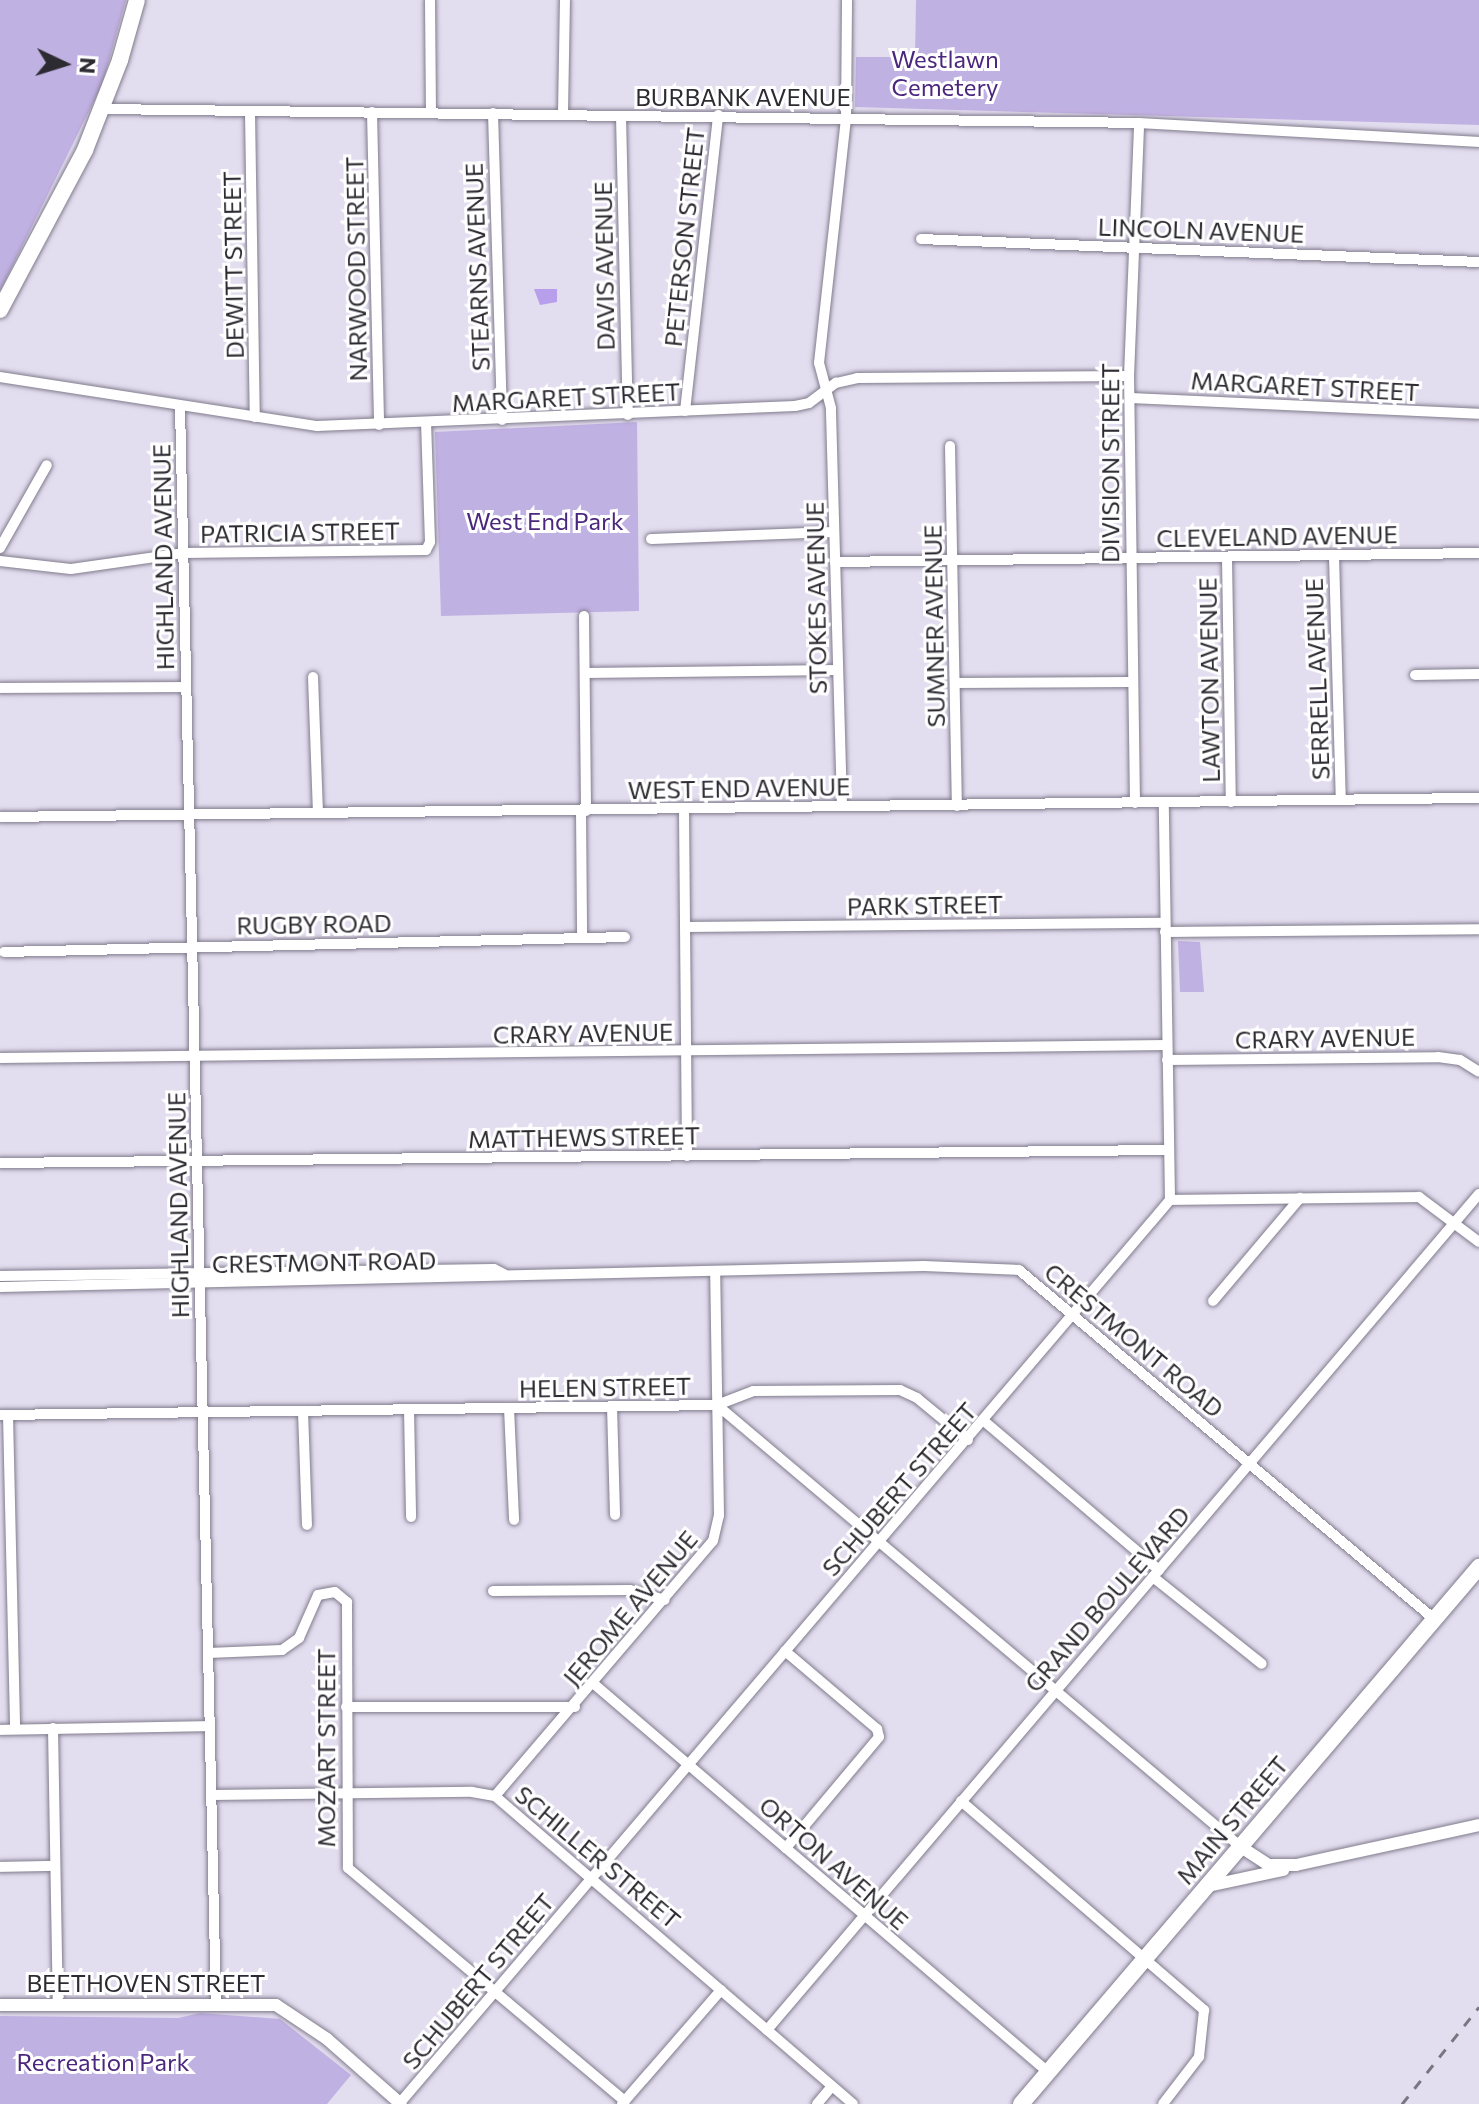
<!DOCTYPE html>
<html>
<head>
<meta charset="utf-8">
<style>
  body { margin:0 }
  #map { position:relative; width:1479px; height:2104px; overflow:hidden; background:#e2ddef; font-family:Commissioner,sans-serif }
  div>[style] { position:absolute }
  .green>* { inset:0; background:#c0b1e3 }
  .water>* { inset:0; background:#b89feb }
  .roads { filter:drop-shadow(0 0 2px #817c8c) drop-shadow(0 0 2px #817c8c) }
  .minor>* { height:10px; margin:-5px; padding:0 5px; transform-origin:5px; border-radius:5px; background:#fff }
  .tertiary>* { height:12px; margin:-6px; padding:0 6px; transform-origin:6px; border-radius:6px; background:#fff }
  .primary>* { height:16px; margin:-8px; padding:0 8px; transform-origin:8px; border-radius:8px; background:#fff }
  .rail>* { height:3px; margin-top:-1.5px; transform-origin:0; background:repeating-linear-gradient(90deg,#797681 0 10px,transparent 0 20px) }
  span { translate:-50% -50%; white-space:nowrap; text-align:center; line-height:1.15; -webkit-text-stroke:6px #fff; paint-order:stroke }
  .park-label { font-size:24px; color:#4a267d }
  .street-label { font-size:24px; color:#2d2b32 }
  .north { position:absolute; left:24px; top:24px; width:80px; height:80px; -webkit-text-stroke:6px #fff; paint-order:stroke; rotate:94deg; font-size:22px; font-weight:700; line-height:32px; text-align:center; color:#2d2b32 }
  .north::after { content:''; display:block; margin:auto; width:28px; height:36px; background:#2d2b32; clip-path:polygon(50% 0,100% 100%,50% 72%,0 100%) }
</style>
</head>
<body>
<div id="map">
  <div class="green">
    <i style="clip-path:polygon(0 0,126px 0,102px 85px,0 291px)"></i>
    <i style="clip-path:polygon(916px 0,1479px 0,1479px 125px,855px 107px,856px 57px,915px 57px)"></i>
    <i style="clip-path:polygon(637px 422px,639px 611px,441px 616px,435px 432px)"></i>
    <i style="clip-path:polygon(1178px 941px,1200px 942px,1204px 992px,1180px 992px)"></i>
    <i style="clip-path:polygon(200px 2013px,280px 2019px,351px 2075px,327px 2104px,0 2104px,0 2016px,178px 2018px)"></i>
  </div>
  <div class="water">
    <i style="clip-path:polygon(534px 289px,557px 289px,557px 302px,540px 305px)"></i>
  </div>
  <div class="roads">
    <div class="minor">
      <i style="left:430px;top:0;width:112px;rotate:89.5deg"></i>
      <i style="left:103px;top:109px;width:1036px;rotate:0.77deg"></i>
      <i style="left:1139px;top:123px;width:341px;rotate:3.2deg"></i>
      <i style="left:250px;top:112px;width:305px;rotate:89.1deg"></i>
      <i style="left:372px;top:112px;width:313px;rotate:88.7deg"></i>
      <i style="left:493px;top:113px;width:307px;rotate:88.3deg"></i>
      <i style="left:563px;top:113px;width:113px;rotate:-89deg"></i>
      <i style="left:621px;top:116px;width:299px;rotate:88.7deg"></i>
      <i style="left:921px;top:239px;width:558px;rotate:2.36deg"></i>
      <i style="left:0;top:377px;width:321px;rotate:8.8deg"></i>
      <i style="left:317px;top:426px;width:478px;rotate:-2.4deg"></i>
      <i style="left:795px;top:406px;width:14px;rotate:-12deg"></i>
      <i style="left:809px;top:403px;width:34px;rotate:-37deg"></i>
      <i style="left:836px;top:383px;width:22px;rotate:-13deg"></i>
      <i style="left:857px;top:378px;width:272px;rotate:-0.4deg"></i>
      <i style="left:1130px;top:398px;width:349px;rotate:2.6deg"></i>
      <i style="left:180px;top:406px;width:1597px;rotate:88.71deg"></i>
      <i style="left:685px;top:411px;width:298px;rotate:-83.6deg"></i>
      <i style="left:950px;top:446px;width:360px;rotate:88.9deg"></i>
      <i style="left:651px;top:539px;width:183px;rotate:-2.2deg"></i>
      <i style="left:0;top:548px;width:95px;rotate:-60.5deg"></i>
      <i style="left:1334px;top:556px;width:244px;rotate:88.4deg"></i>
      <i style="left:1227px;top:558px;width:244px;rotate:89.1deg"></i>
      <i style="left:0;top:561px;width:71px;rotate:6.4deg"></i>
      <i style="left:71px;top:569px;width:113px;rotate:-8.1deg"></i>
      <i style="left:183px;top:553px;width:243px;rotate:-0.7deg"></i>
      <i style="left:426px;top:550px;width:9px;rotate:-63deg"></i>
      <i style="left:430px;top:542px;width:118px;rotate:-91.9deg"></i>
      <i style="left:835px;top:562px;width:644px;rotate:-0.8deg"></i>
      <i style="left:584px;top:616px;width:195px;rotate:89.4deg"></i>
      <i style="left:585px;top:673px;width:253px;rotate:-0.7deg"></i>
      <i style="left:1415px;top:675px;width:64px;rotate:-0.9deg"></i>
      <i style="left:313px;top:677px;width:135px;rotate:87.9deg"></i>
      <i style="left:955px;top:683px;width:176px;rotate:-0.3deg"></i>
      <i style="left:0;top:688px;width:186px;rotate:-0.3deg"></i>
      <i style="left:1135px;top:803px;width:427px;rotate:-90.8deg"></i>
      <i style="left:1129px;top:376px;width:253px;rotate:-87.7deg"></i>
      <i style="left:842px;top:806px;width:398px;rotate:-91.6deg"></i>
      <i style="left:831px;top:408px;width:47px;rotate:-104.9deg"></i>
      <i style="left:819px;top:363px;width:246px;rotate:-83.7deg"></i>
      <i style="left:846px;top:118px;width:118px;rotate:-89.5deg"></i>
      <i style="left:684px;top:810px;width:346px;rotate:89.5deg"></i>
      <i style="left:581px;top:811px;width:127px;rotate:89.5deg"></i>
      <i style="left:0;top:817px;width:1479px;rotate:-0.74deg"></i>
      <i style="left:685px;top:927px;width:480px;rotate:-0.5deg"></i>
      <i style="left:1165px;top:932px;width:314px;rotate:-0.5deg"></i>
      <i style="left:4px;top:952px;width:621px;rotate:-1.38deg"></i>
      <i style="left:0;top:1058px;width:1167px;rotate:-0.64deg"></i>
      <i style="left:1167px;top:1060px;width:271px;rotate:-0.6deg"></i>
      <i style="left:1438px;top:1057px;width:22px;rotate:8deg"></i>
      <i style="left:1460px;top:1060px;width:22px;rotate:32deg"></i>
      <i style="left:0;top:1163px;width:1169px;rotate:-0.64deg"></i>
      <i style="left:1170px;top:1200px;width:249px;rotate:-0.7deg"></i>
      <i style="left:1419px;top:1197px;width:75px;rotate:36.9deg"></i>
      <i style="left:0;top:1276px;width:494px;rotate:-0.8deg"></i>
      <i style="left:494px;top:1269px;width:11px;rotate:27deg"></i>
      <i style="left:0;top:1287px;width:924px;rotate:-1.3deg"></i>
      <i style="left:924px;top:1266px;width:95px;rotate:2.4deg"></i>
      <i style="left:1019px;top:1270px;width:542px;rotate:40.06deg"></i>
      <i style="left:1213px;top:1301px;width:135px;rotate:-49.8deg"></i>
      <i style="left:717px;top:1405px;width:39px;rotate:-21deg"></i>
      <i style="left:753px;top:1391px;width:147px;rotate:-0.4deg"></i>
      <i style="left:900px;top:1390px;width:19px;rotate:25deg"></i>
      <i style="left:917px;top:1398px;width:66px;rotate:39.5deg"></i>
      <i style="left:612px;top:1406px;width:109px;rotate:88.4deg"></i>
      <i style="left:509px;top:1408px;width:112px;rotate:87.4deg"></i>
      <i style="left:409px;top:1409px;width:108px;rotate:88.9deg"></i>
      <i style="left:303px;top:1411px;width:114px;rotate:88deg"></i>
      <i style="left:0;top:1415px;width:717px;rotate:-0.8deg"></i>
      <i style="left:717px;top:1405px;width:686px;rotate:40.15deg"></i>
      <i style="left:8px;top:1415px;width:314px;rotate:88.7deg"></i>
      <i style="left:984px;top:1421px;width:230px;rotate:40.4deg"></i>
      <i style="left:1153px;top:1577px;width:139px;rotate:38.6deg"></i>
      <i style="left:493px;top:1591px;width:137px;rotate:-0.4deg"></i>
      <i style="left:630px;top:1590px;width:36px;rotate:16deg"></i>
      <i style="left:785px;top:1651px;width:121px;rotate:40.3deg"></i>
      <i style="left:877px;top:1729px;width:8px;rotate:76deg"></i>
      <i style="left:879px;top:1737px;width:145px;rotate:130deg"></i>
      <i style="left:208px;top:1653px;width:74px;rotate:-2.3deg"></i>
      <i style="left:282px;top:1650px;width:21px;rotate:-35deg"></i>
      <i style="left:299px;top:1638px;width:47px;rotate:-66.2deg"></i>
      <i style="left:318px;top:1595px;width:17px;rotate:-10deg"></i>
      <i style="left:335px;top:1592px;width:16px;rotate:40deg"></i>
      <i style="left:347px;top:1602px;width:266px;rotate:89.8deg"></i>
      <i style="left:348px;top:1868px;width:362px;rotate:40.1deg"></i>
      <i style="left:594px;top:1684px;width:597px;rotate:40.52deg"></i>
      <i style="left:346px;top:1707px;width:229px"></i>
      <i style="left:53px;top:1728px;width:277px;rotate:89deg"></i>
      <i style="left:0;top:1730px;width:209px;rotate:-1.1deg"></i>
      <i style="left:211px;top:1795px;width:261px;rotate:-0.7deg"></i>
      <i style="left:472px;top:1792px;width:23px;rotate:10deg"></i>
      <i style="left:495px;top:1796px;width:472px;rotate:40.7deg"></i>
      <i style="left:495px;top:1796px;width:335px;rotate:-49.5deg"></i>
      <i style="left:713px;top:1541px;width:26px;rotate:-77deg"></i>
      <i style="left:719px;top:1516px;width:245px;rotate:-90.9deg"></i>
      <i style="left:961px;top:1801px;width:321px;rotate:40.7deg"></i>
      <i style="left:1204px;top:2010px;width:47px;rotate:96.1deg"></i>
      <i style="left:1199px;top:2057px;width:59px;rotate:127.5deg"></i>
      <i style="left:0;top:1867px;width:54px;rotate:-1.1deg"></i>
      <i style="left:767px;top:2030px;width:1098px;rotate:-49.58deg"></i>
      <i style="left:399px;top:2104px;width:1188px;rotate:-49.54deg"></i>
      <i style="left:1170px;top:1200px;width:397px;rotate:-90.9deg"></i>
      <i style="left:622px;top:2104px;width:151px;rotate:-49deg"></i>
      <i style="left:817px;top:2104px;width:23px;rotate:-50deg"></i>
    </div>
    <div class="tertiary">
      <i style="left:1241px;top:1847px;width:33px;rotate:33deg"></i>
      <i style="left:1269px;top:1865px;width:27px"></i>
      <i style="left:1296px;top:1865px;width:187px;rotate:-12.3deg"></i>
      <i style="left:1208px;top:1886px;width:77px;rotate:-12deg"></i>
      <i style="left:0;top:2005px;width:276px"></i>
      <i style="left:276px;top:2005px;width:61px;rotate:33.7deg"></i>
      <i style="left:327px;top:2039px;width:98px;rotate:41.3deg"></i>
    </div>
    <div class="primary">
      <i style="left:0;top:310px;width:181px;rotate:-62deg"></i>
      <i style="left:85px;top:150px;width:97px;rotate:-68.7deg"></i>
      <i style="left:120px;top:60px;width:62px;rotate:-74.2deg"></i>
      <i style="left:1021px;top:2104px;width:706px;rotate:-49.54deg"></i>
    </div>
  </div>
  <div class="rail">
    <i style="left:1402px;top:2104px;width:124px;rotate:-51.6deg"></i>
  </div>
  <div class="park-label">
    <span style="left:945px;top:73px">Westlawn<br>Cemetery</span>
    <span style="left:545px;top:521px">West End Park</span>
    <span style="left:103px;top:2062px">Recreation Park</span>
  </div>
  <div class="street-label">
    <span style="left:743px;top:97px">BURBANK AVENUE</span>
    <span style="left:1201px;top:230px;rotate:2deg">LINCOLN AVENUE</span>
    <span style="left:684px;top:237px;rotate:-84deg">PETERSON STREET</span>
    <span style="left:233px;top:265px;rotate:-91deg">DEWITT STREET</span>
    <span style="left:604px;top:266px;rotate:-91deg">DAVIS AVENUE</span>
    <span style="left:477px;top:267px;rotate:-92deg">STEARNS AVENUE</span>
    <span style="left:356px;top:269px;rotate:-91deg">NARWOOD STREET</span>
    <span style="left:1305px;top:386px;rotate:3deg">MARGARET STREET</span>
    <span style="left:566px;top:397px;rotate:-3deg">MARGARET STREET</span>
    <span style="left:1110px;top:463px;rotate:-90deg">DIVISION STREET</span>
    <span style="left:300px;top:532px;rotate:-1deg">PATRICIA STREET</span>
    <span style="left:1277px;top:536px;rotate:-1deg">CLEVELAND AVENUE</span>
    <span style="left:163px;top:557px;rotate:-91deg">HIGHLAND AVENUE</span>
    <span style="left:816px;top:598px;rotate:-91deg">STOKES AVENUE</span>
    <span style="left:934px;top:626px;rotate:-91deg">SUMNER AVENUE</span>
    <span style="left:1317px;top:679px;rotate:-92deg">SERRELL AVENUE</span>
    <span style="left:1209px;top:680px;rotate:-91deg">LAWTON AVENUE</span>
    <span style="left:739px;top:788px;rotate:-1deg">WEST END AVENUE</span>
    <span style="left:925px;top:905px;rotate:-1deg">PARK STREET</span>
    <span style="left:314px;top:924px;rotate:-1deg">RUGBY ROAD</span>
    <span style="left:583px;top:1033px;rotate:-1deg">CRARY AVENUE</span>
    <span style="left:1325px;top:1038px;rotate:-1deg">CRARY AVENUE</span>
    <span style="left:584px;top:1137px;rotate:-1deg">MATTHEWS STREET</span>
    <span style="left:178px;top:1205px;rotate:-91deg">HIGHLAND AVENUE</span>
    <span style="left:324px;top:1262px;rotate:-1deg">CRESTMONT ROAD</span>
    <span style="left:1134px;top:1340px;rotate:40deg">CRESTMONT ROAD</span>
    <span style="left:605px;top:1387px;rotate:-1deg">HELEN STREET</span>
    <span style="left:899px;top:1489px;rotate:-49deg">SCHUBERT STREET</span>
    <span style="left:1107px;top:1599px;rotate:-49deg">GRAND BOULEVARD</span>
    <span style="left:630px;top:1608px;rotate:-50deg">JEROME AVENUE</span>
    <span style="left:326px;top:1748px;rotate:-90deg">MOZART STREET</span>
    <span style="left:1232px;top:1820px;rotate:-50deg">MAIN STREET</span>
    <span style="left:598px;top:1857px;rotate:40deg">SCHILLER STREET</span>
    <span style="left:834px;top:1863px;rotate:41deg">ORTON AVENUE</span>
    <span style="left:478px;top:1981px;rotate:-50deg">SCHUBERT STREET</span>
    <span style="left:146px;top:1983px">BEETHOVEN STREET</span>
  </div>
  <div class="north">N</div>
</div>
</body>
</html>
